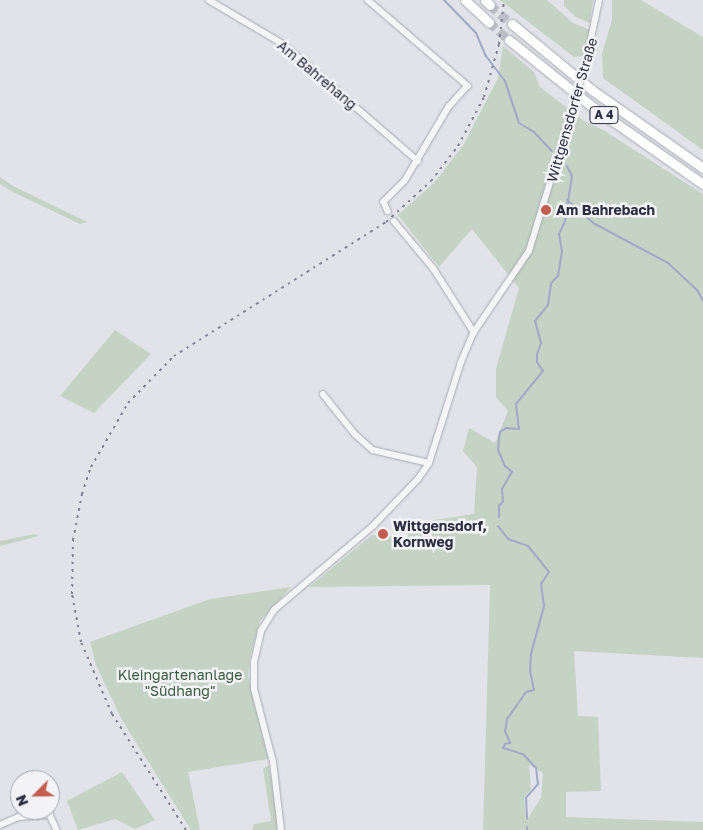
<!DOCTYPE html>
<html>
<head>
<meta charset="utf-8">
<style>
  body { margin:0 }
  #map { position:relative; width:703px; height:830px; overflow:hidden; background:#e2e3e9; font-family:"Golos Text",sans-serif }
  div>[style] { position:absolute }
  .green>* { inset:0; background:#c4d3c4 }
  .stream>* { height:2px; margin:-1px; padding:0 1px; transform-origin:1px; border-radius:1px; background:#a0a9c7 }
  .highway-tunnel>* { height:9px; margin-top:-4.5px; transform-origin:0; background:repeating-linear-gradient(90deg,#bdbfc7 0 9px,transparent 0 13.5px) }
  .roads { filter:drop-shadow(0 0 1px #a7a9b3) drop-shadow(0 0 1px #a7a9b3) }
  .minor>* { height:5.5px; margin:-2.75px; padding:0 2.75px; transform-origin:2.75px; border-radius:2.75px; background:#f5f5f8 }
  .highway>* { height:9px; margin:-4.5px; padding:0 4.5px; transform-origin:4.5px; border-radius:4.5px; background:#fff }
  .rail>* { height:2px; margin-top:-1px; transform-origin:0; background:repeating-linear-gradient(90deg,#7d7f92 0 2.5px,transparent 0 7.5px) }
  .bridges { filter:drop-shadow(0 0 1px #a7a9b3) drop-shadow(0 0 1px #a7a9b3) }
  .minor-bridge>* { height:5.5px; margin:-2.75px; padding:0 2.75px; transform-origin:2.75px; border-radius:2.75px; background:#f5f5f8 }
  .dots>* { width:14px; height:14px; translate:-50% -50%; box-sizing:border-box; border:2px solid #f2f2f7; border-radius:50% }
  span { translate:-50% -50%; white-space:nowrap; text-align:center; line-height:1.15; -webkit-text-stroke:5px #f2f2f7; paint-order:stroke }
  .shield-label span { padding:1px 4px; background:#f2f2f7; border:1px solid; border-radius:4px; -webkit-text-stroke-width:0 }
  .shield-label { font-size:12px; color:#2b2e40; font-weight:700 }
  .street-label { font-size:14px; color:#2b2e40 }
  .poi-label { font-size:14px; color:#2b2e40; font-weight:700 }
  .left { translate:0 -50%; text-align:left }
  .park-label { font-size:14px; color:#395b3c }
  .north { position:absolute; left:10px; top:770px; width:50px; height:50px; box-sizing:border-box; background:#f2f2f7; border:1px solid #a2a4ae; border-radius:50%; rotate:247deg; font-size:14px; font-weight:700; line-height:20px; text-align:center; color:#2b2e40 }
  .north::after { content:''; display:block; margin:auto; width:18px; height:22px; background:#c55d50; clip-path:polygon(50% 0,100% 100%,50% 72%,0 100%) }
</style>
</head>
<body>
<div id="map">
  <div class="green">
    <i style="clip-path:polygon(500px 0,547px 0,573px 23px,590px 30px,584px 56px,574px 57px)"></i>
    <i style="clip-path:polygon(564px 0,593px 0,590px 23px,576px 17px,564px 6px)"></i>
    <i style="clip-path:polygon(612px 0,641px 0,703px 37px,703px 150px,603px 78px,602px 54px,612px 20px)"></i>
    <i style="clip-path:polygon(evenodd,503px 46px,534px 72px,540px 87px,584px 121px,605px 131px,703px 194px,703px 658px,574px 651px,578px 716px,598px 717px,601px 791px,566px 792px,566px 817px,703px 822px,703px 830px,483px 830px,490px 585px,309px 587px,372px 535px,403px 536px,421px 522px,474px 514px,477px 467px,463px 451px,469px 428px,495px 443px,508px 411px,496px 397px,496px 369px,519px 288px,472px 229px,439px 267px,398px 215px,435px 182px,464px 144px,498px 78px,503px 46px,529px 765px,543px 773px,541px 798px,526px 821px,524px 798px,531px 789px,529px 765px)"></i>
    <i style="clip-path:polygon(0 177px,13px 186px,87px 222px,80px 224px,13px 192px,0 184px)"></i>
    <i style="clip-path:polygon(115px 330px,151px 354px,94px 413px,60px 396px)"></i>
    <i style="clip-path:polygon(35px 534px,39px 536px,0 546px,0 541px)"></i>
    <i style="clip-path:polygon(291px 587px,260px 621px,250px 657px,248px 675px,268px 759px,188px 772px,200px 830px,191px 830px,122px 720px,96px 665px,90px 642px,210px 599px)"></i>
    <i style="clip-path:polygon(269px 765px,278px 825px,276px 830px,252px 830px,254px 824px,271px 821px,263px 769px)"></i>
    <i style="clip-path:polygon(122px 772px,155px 820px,135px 829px,115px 819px,78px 830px,67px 801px)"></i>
  </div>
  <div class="stream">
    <i style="left:444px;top:0;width:46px;rotate:45.9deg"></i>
    <i style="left:476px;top:33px;width:25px;rotate:67deg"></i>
    <i style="left:486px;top:56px;width:31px;rotate:53deg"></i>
    <i style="left:505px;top:81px;width:44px;rotate:71.6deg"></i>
    <i style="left:519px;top:123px;width:17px;rotate:31deg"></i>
    <i style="left:534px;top:132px;width:26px;rotate:47deg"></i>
    <i style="left:567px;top:200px;width:37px;rotate:41deg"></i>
    <i style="left:595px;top:224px;width:83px;rotate:28.1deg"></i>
    <i style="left:668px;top:263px;width:40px;rotate:43deg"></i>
    <i style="left:697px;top:290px;width:13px;rotate:61deg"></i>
    <i style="left:499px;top:517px;width:11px;rotate:-90deg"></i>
    <i style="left:499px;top:506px;width:6px;rotate:-51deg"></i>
    <i style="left:503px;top:501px;width:12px;rotate:-95deg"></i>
    <i style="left:502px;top:489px;width:20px;rotate:-60deg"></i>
    <i style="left:512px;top:472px;width:9px;rotate:-139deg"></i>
    <i style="left:505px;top:466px;width:17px;rotate:-114deg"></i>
    <i style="left:498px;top:450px;width:18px;rotate:-84deg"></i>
    <i style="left:500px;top:432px;width:7px;rotate:-34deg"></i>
    <i style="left:506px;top:428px;width:13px;rotate:4deg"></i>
    <i style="left:519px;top:429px;width:25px;rotate:-97deg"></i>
    <i style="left:516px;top:404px;width:43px;rotate:-50.7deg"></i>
    <i style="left:543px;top:371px;width:11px;rotate:-124deg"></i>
    <i style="left:537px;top:362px;width:8px;rotate:-90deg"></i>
    <i style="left:537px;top:354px;width:12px;rotate:-70deg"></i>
    <i style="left:541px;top:343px;width:23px;rotate:-105deg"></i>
    <i style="left:535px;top:321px;width:21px;rotate:-51deg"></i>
    <i style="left:548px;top:305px;width:22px;rotate:-82deg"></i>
    <i style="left:551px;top:283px;width:10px;rotate:-45deg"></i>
    <i style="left:558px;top:276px;width:25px;rotate:-81deg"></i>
    <i style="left:562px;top:251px;width:17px;rotate:-100deg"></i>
    <i style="left:559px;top:234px;width:14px;rotate:-65deg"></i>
    <i style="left:565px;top:221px;width:46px;rotate:-81.2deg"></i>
    <i style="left:572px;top:176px;width:11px;rotate:-117deg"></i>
    <i style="left:498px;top:526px;width:16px;rotate:52deg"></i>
    <i style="left:508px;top:539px;width:21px;rotate:19deg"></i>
    <i style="left:528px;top:546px;width:33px;rotate:51deg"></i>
    <i style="left:549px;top:572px;width:14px;rotate:124deg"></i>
    <i style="left:541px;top:584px;width:22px;rotate:82deg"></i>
    <i style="left:544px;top:606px;width:50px;rotate:105.2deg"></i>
    <i style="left:531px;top:654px;width:17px;rotate:93deg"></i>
    <i style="left:530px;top:671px;width:19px;rotate:78deg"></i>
    <i style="left:534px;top:690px;width:8px;rotate:166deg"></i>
    <i style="left:526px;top:692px;width:33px;rotate:125deg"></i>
    <i style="left:507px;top:719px;width:12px;rotate:99deg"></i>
    <i style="left:505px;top:731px;width:13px;rotate:67deg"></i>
    <i style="left:510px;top:743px;width:5px;rotate:169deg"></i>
    <i style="left:505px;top:744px;width:4px;rotate:117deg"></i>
    <i style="left:503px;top:748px;width:21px;rotate:17deg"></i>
    <i style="left:523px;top:754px;width:19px;rotate:47deg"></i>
    <i style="left:536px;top:768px;width:16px;rotate:83deg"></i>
    <i style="left:538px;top:784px;width:18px;rotate:131deg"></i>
    <i style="left:526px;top:798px;width:21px;rotate:87deg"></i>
    <i style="left:527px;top:827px;width:3px;rotate:90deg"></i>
  </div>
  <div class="highway-tunnel">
    <i style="left:490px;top:5px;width:29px;rotate:41deg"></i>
    <i style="left:489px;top:22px;width:27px;rotate:42deg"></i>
  </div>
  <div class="roads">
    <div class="minor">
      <i style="left:209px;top:0;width:86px;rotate:30.7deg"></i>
      <i style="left:283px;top:44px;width:179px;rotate:40.9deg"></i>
      <i style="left:368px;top:0;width:132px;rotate:40.7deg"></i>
      <i style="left:468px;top:86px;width:28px;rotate:132deg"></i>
      <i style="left:449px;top:107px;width:86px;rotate:120.7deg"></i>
      <i style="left:405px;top:181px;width:30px;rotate:135deg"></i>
      <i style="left:384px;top:202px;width:10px;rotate:66deg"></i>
      <i style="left:587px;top:58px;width:59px;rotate:-78.3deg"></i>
      <i style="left:394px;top:221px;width:62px;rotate:50.2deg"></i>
      <i style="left:434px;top:269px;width:75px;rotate:57.6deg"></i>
      <i style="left:323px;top:394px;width:51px;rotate:51.3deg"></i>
      <i style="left:355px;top:434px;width:24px;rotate:42deg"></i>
      <i style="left:373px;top:450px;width:57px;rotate:13.1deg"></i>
      <i style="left:0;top:825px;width:21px;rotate:-23deg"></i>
      <i style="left:19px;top:817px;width:31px;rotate:-4deg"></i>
      <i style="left:50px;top:815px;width:17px;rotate:65deg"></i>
      <i style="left:281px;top:830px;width:68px;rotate:-96.7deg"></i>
      <i style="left:273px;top:762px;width:75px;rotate:-104.6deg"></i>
      <i style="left:254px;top:689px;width:27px;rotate:-90deg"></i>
      <i style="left:254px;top:662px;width:32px;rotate:-77deg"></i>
      <i style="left:261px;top:631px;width:25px;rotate:-58deg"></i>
      <i style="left:274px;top:610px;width:130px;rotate:-40.3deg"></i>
      <i style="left:373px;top:526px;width:65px;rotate:-46.2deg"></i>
      <i style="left:418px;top:479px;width:19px;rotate:-55deg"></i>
      <i style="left:429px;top:463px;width:106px;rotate:-72.4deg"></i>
      <i style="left:461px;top:362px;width:33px;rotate:-67deg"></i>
      <i style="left:474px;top:332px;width:98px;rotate:-55.8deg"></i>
      <i style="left:529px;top:251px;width:143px;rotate:-73deg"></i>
    </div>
    <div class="highway">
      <i style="left:465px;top:0;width:33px;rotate:43deg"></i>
      <i style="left:485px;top:0;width:7px;rotate:45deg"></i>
      <i style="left:512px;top:24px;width:104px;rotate:39.5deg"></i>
      <i style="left:592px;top:90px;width:136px;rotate:35.1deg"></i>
      <i style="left:509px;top:40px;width:104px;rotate:38.7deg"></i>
      <i style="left:590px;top:105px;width:138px;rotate:35deg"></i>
    </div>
  </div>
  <div class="rail">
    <i style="left:186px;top:830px;width:138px;rotate:-122.5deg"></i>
    <i style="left:112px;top:714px;width:78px;rotate:-113.3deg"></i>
    <i style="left:81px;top:642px;width:49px;rotate:-100.6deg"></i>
    <i style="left:72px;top:594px;width:54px;rotate:-88.9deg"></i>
    <i style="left:73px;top:540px;width:47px;rotate:-78.9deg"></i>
    <i style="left:82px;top:494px;width:28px;rotate:-72deg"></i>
    <i style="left:91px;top:467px;width:74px;rotate:-60deg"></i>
    <i style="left:128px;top:403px;width:66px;rotate:-45.6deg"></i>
    <i style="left:174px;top:356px;width:251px;rotate:-32.3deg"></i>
    <i style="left:386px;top:222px;width:61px;rotate:-42.3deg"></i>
    <i style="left:431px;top:181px;width:44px;rotate:-52.4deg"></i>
    <i style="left:458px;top:146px;width:55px;rotate:-62deg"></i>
    <i style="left:484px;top:97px;width:55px;rotate:-74.2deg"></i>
    <i style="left:499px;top:44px;width:44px;rotate:-83.5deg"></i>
  </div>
  <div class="bridges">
    <div class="minor-bridge">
      <i style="left:571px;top:114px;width:58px;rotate:-74.1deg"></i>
    </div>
  </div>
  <div class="dots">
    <i style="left:546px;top:210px;background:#c55d50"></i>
    <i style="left:383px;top:534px;background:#c55d50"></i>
  </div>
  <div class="shield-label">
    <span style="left:604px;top:115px">A 4</span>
  </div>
  <div class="street-label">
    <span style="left:317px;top:75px;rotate:40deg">Am Bahrehang</span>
    <span style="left:572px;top:110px;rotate:-74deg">Wittgensdorfer Straße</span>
  </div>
  <div class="poi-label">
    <span class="left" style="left:556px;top:210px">Am Bahrebach</span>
    <span class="left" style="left:393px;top:534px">Wittgensdorf,<br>Kornweg</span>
  </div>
  <div class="park-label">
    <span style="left:180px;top:683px">Kleingartenanlage<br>"Südhang"</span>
  </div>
  <div class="north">N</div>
</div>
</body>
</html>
